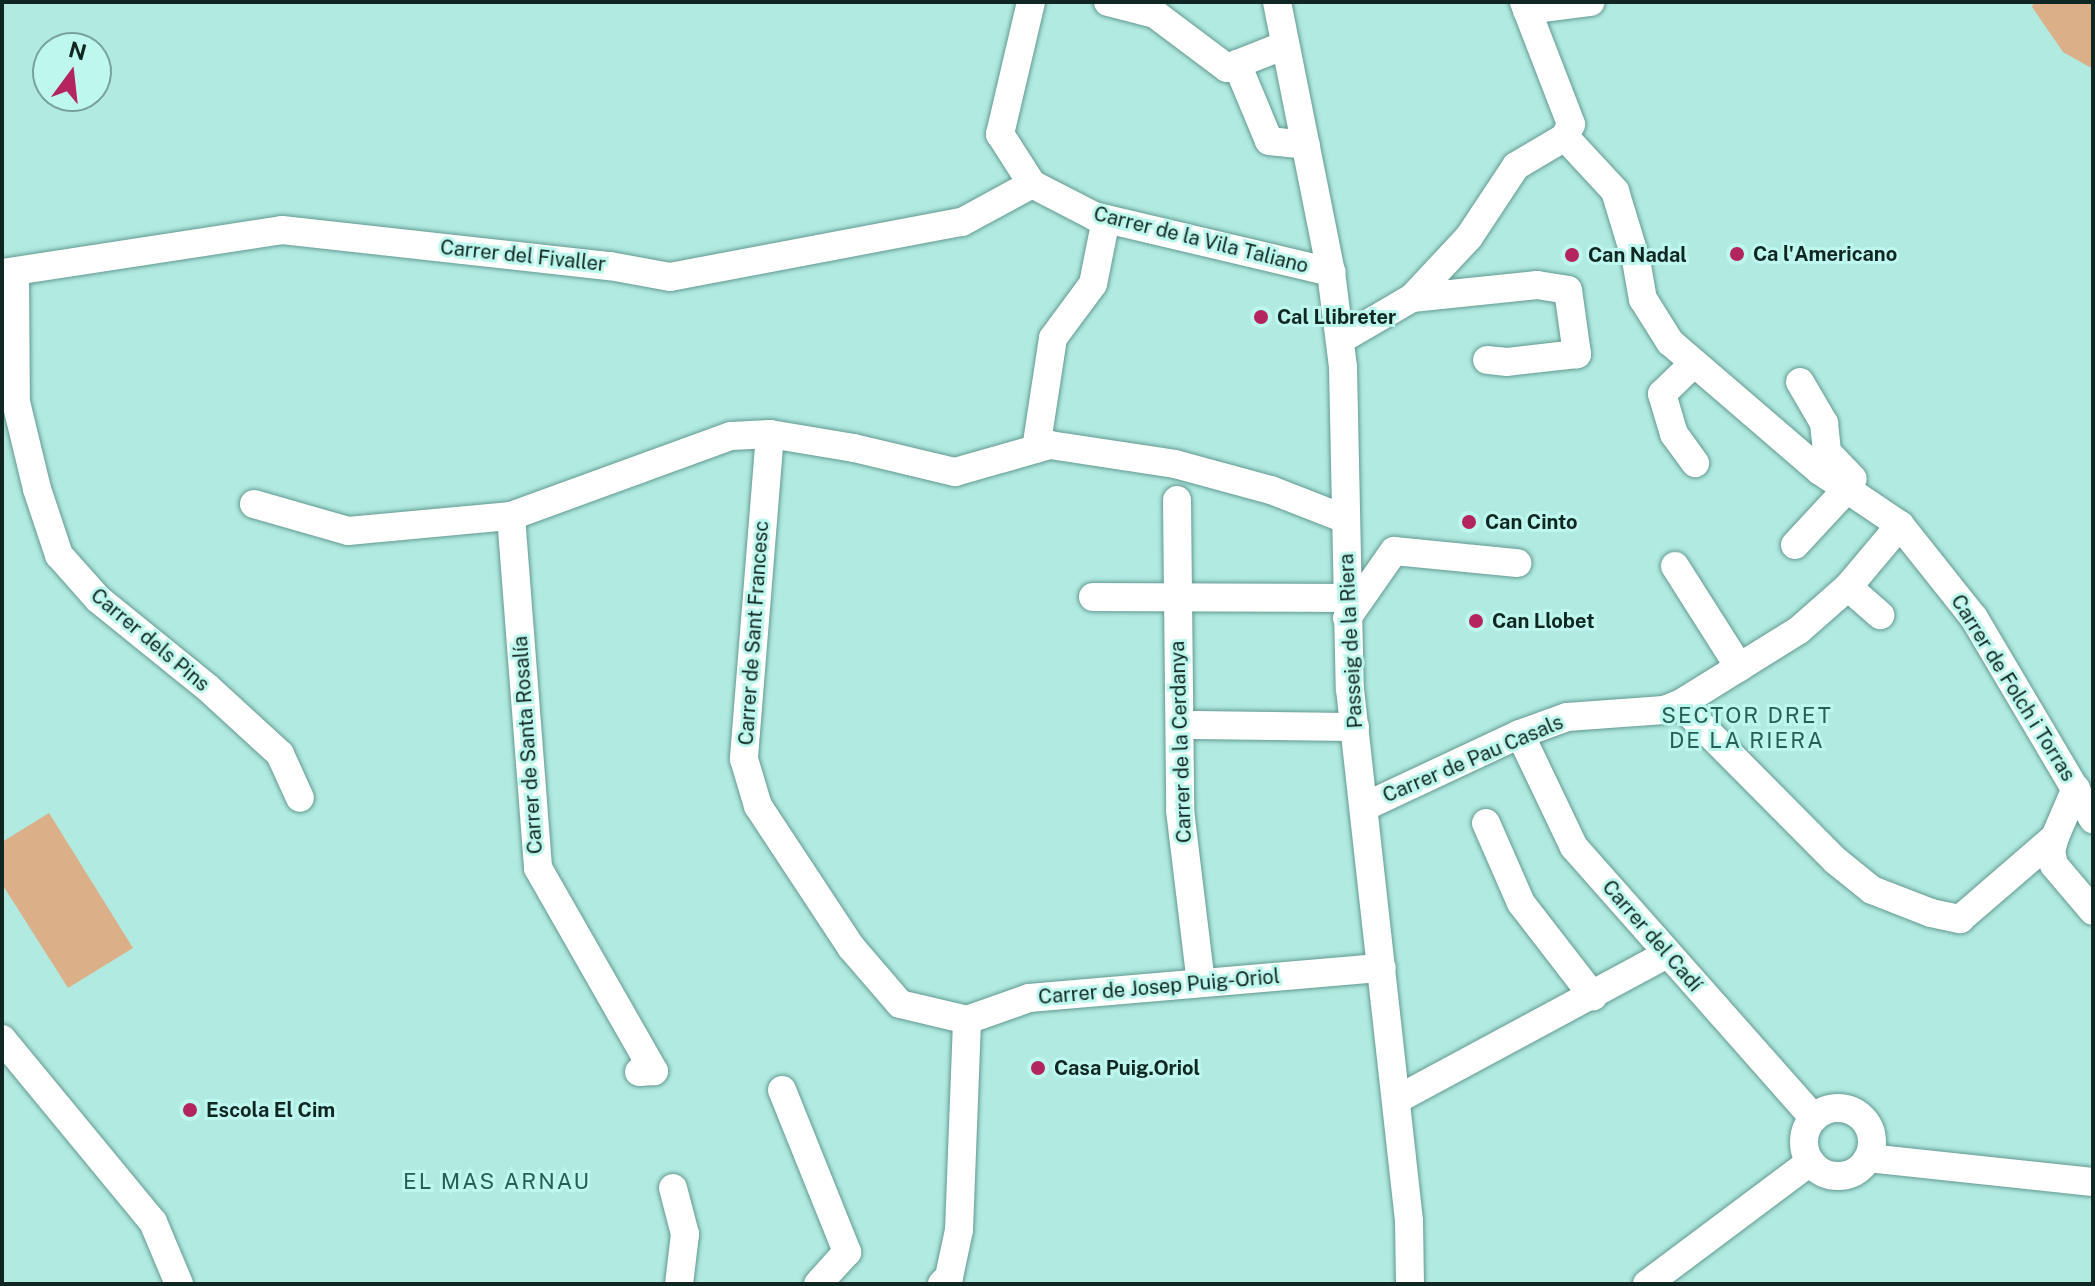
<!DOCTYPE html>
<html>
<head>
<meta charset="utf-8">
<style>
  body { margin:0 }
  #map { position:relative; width:2095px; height:1286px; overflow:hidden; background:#b1eae0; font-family:"Public Sans",sans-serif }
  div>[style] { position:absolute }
  .green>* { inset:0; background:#dbb089 }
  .roads { filter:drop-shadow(0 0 2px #639991) drop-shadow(0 0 2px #639991) }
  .minor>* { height:28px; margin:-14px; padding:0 14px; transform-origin:14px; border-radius:14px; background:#fff }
  .minor>.ring { margin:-14px; padding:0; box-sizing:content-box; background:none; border:28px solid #fff; border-radius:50% }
  .dots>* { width:22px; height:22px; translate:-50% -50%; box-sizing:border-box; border:4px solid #bef7ed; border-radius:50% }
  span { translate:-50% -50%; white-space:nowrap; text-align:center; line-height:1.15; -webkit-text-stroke:6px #bef7ed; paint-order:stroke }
  .street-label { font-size:20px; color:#0f2622 }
  .poi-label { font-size:20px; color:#0f2622; font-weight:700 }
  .left { translate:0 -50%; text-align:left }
  .neighbourhood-label { font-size:22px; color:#275e56; letter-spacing:2px }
  .frame { position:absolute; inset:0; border:4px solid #0f2622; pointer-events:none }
  .north { position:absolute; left:32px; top:32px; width:80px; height:80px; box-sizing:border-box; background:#bef7ed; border:2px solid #78a39c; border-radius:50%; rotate:15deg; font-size:22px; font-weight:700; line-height:32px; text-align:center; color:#0f2622 }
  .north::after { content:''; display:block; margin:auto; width:28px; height:36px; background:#b3255c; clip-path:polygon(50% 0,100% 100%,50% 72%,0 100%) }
</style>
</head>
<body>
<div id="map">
  <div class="green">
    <i style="clip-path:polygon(2034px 2px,2093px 2px,2093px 69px,2063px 52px,2032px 7px)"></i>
    <i style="clip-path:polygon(49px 813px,133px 948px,68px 988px,2px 884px,2px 842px)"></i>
  </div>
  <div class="roads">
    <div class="minor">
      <i style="left:1031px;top:2px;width:136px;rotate:103.2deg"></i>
      <i style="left:1000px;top:134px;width:59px;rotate:57.4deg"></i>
      <i style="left:1032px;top:184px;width:70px;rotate:27.3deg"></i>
      <i style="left:1094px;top:216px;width:244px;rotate:13.3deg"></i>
      <i style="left:1108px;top:2px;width:49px;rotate:14.3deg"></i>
      <i style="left:1155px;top:14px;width:90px;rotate:36.9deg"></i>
      <i style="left:1227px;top:68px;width:62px;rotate:-21.6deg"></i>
      <i style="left:1277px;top:2px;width:275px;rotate:78.7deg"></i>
      <i style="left:1331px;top:272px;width:96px;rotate:82.8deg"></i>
      <i style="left:1343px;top:367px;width:322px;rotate:88.8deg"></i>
      <i style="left:1350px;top:689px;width:535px;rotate:83.67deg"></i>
      <i style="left:1409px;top:1221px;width:63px;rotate:89.1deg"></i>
      <i style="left:1527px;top:10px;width:64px;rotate:-7.2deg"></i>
      <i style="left:1237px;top:64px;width:83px;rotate:67.4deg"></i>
      <i style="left:1269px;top:141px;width:37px;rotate:6deg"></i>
      <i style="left:1565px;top:137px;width:74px;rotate:47.2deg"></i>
      <i style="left:1615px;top:191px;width:72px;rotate:73.1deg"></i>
      <i style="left:1636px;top:260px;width:40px;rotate:80deg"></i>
      <i style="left:1643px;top:299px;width:51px;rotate:57.9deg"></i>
      <i style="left:1670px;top:342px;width:198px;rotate:40.7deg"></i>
      <i style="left:1820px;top:471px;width:97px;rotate:34deg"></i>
      <i style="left:1900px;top:525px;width:119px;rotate:51.5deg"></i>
      <i style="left:1974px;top:618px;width:234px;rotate:59.4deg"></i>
      <i style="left:15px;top:272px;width:130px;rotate:89.6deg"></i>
      <i style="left:16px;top:402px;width:89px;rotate:76.4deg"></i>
      <i style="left:37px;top:489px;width:70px;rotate:71.6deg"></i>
      <i style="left:59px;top:555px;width:59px;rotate:48.4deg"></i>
      <i style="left:98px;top:599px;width:141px;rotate:39deg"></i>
      <i style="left:208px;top:688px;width:98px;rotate:42.5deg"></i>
      <i style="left:280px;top:754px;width:48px;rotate:65.6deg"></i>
      <i style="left:2px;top:273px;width:283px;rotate:-8.7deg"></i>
      <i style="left:282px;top:230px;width:330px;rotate:6.3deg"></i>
      <i style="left:610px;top:266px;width:61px;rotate:10.4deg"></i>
      <i style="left:670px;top:277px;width:297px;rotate:-10.7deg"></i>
      <i style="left:962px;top:222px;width:80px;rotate:-28.5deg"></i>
      <i style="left:1412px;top:298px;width:126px;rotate:-5.9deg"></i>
      <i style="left:1537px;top:285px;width:31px;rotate:9deg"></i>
      <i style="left:1568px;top:290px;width:65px;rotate:82deg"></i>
      <i style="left:1577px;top:354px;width:70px;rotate:173.5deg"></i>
      <i style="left:1507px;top:362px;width:20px;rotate:-174deg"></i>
      <i style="left:1340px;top:340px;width:83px;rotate:-30.3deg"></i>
      <i style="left:1412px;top:298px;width:83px;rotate:-46.9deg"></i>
      <i style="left:1469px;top:237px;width:85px;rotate:-56.5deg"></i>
      <i style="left:1516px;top:166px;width:57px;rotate:-30.6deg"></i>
      <i style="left:1565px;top:137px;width:14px;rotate:-65deg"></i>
      <i style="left:1571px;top:124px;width:131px;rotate:-111.1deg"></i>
      <i style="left:1693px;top:364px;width:43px;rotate:135.9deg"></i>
      <i style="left:1662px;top:394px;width:42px;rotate:73.3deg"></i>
      <i style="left:1674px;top:434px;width:36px;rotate:54deg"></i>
      <i style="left:1800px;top:382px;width:48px;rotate:59.7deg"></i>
      <i style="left:1824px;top:423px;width:29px;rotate:84deg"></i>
      <i style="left:1827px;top:452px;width:37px;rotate:46deg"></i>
      <i style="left:770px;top:434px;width:326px;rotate:94.6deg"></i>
      <i style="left:744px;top:759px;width:49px;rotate:73.4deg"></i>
      <i style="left:758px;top:806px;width:169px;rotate:56.6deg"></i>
      <i style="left:851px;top:947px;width:75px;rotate:49.3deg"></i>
      <i style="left:900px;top:1004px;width:69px;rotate:13.4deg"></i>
      <i style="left:1036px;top:449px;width:112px;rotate:-81.3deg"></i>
      <i style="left:1053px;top:338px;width:67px;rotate:-53.5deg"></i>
      <i style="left:1093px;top:284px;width:66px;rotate:-78.7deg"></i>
      <i style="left:1177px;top:500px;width:310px;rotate:89.4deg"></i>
      <i style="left:1180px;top:810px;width:174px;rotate:83.1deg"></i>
      <i style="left:254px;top:504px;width:98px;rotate:16deg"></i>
      <i style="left:348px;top:531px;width:164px;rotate:-5.3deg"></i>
      <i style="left:511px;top:516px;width:234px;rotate:-20deg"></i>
      <i style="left:731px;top:436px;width:39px;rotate:-3deg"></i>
      <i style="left:770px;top:434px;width:85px;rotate:9.5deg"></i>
      <i style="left:854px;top:448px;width:104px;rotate:13.4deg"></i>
      <i style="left:955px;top:472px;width:99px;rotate:-15.9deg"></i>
      <i style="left:1050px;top:445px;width:126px;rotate:8.6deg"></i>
      <i style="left:1175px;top:464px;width:99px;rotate:15.2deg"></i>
      <i style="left:1271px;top:490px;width:79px;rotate:21.4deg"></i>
      <i style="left:511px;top:516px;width:353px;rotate:85.6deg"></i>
      <i style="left:538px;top:868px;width:234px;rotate:60.3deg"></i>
      <i style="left:654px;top:1071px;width:15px;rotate:176deg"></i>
      <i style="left:1795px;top:545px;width:75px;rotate:-47.2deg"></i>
      <i style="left:1675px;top:566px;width:120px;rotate:57.6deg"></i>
      <i style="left:1848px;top:587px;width:43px;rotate:41.2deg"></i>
      <i style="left:1093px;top:597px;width:254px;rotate:0.2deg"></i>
      <i style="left:1347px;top:618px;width:82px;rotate:-55deg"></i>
      <i style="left:1394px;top:551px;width:124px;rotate:5.6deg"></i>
      <i style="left:1680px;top:704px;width:221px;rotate:45.2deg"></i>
      <i style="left:1836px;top:861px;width:46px;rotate:38.9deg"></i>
      <i style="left:1872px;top:890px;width:63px;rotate:21.3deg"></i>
      <i style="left:1931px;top:913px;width:30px;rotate:12deg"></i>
      <i style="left:1960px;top:919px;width:125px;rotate:-40.8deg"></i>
      <i style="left:2055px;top:837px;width:53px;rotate:-66.8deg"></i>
      <i style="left:1190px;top:725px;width:165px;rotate:0.7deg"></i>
      <i style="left:1520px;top:734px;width:125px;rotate:64.5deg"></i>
      <i style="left:1574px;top:847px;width:362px;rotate:48.5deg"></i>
      <i style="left:1364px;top:807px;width:172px;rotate:-25.1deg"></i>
      <i style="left:1520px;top:734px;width:50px;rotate:-19.9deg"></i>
      <i style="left:1567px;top:717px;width:97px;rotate:-4.1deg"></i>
      <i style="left:1664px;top:710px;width:17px;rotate:-21deg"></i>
      <i style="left:1680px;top:704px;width:140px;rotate:-31.9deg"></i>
      <i style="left:1799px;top:630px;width:65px;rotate:-41.3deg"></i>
      <i style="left:1848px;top:587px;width:81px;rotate:-50deg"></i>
      <i style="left:1486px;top:823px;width:87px;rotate:66.4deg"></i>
      <i style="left:1521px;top:903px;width:118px;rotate:52.3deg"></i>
      <i style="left:2055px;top:837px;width:15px;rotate:106deg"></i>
      <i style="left:2051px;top:851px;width:14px;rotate:78deg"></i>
      <i style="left:2054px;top:865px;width:60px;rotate:49.7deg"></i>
      <i style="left:2px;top:1039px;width:237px;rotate:50.5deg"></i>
      <i style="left:153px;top:1222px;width:67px;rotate:67.2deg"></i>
      <i style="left:782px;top:1090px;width:175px;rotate:68.1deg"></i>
      <i style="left:847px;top:1252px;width:43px;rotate:132.2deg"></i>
      <i style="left:1396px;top:1100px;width:308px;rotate:-28.3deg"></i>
      <i class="ring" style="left:1804px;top:1108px;width:40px;height:40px"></i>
      <i style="left:1868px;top:1158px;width:226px;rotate:6.1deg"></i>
      <i style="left:673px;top:1188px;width:48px;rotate:75.4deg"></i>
      <i style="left:685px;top:1234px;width:50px;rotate:96.8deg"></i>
      <i style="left:942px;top:1284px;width:10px;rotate:-45deg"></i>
      <i style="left:949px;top:1277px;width:48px;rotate:-78deg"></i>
      <i style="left:959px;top:1230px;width:210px;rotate:-87.8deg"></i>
      <i style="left:967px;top:1020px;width:66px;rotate:-19.5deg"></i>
      <i style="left:1029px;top:998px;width:354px;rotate:-4.9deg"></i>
      <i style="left:1647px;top:1284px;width:204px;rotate:-36.8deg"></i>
    </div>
  </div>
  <div class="dots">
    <i style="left:1737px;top:254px;background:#b3255c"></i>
    <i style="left:1572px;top:255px;background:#b3255c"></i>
    <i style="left:1261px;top:317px;background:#b3255c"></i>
    <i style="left:1469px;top:522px;background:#b3255c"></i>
    <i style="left:1476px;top:621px;background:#b3255c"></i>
    <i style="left:1038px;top:1068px;background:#b3255c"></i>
    <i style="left:190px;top:1110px;background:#b3255c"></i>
  </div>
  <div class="street-label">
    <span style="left:1201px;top:240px;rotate:14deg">Carrer de la Vila Taliano</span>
    <span style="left:523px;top:256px;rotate:6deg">Carrer del Fivaller</span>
    <span style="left:754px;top:633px;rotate:-86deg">Carrer de Sant Francesc</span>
    <span style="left:150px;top:640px;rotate:40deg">Carrer dels Pins</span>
    <span style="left:1351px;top:641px;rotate:-93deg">Passeig de la Riera</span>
    <span style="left:2013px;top:688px;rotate:58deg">Carrer de Folch i Torras</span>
    <span style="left:1181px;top:742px;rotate:-92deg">Carrer de la Cerdanya</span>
    <span style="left:528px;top:745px;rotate:-94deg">Carrer de Santa Rosalía</span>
    <span style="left:1473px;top:759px;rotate:-23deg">Carrer de Pau Casals</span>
    <span style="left:1652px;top:936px;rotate:49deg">Carrer del Cadí</span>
    <span style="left:1159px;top:987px;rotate:-5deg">Carrer de Josep Puig-Oriol</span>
  </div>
  <div class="poi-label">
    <span class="left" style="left:1753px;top:254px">Ca l'Americano</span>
    <span class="left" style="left:1588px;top:255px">Can Nadal</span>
    <span class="left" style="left:1277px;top:317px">Cal Llibreter</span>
    <span class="left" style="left:1485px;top:522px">Can Cinto</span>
    <span class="left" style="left:1492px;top:621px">Can Llobet</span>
    <span class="left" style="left:1054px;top:1068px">Casa Puig.Oriol</span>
    <span class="left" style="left:206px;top:1110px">Escola El Cim</span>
  </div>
  <div class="neighbourhood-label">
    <span style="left:1747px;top:728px">SECTOR DRET<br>DE LA RIERA</span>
    <span style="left:497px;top:1182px">EL MAS ARNAU</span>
  </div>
  <div class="frame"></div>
  <div class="north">N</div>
</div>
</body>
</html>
